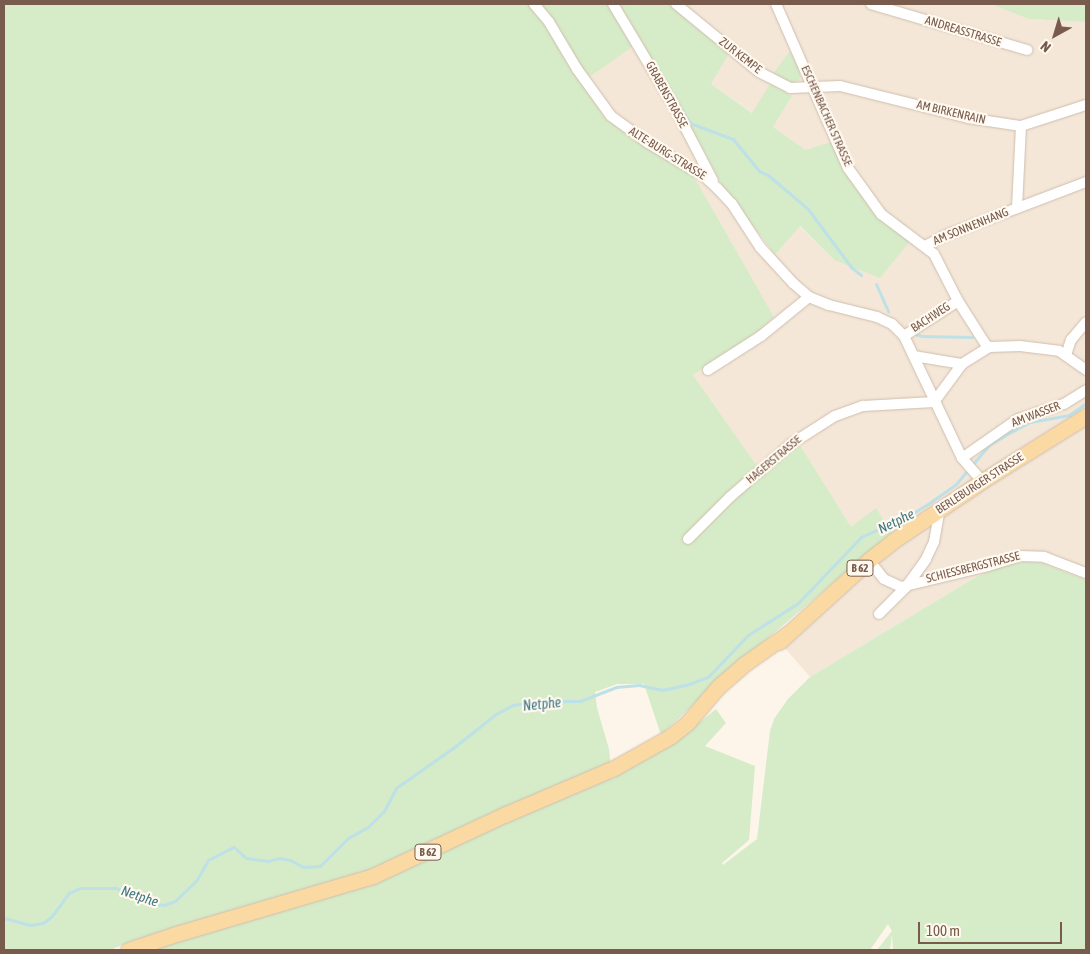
<!DOCTYPE html>
<html>
<head>
<meta charset="utf-8">
<style>
  body { margin:0 }
  #map { position:relative; width:1090px; height:954px; overflow:hidden; background:#fdf5e9; font-family:"Asap Condensed",sans-serif }
  div>[style] { position:absolute }
  .residential>* { inset:0; background:#f4e7d7 }
  .green>* { inset:0; background:#d6ebc7 }
  .stream>* { height:3px; margin:-1.5px; padding:0 1.5px; transform-origin:1.5px; border-radius:1.5px; background:#bde1e7 }
  .roads { filter:drop-shadow(0 0 1px #cfbdae) drop-shadow(0 0 1px #cfbdae) }
  .street>* { height:10px; margin:-5px; padding:0 5px; transform-origin:5px; border-radius:5px; background:#fff }
  .primary>* { height:15px; margin:-7.5px; padding:0 7.5px; transform-origin:7.5px; border-radius:7.5px; background:#fad9a2 }
  span { translate:-50% -50%; white-space:nowrap; text-align:center; line-height:1.15; -webkit-text-stroke:4.5px #fff9f0; paint-order:stroke }
  .shield-label span { padding:1px 4px; background:#fff9f0; border:1px solid; border-radius:4px; -webkit-text-stroke-width:0 }
  .shield-label { font-size:11px; color:#785b4c; font-weight:700 }
  .street-label { font-size:12px; color:#785b4c }
  .water-label { font-size:14px; color:#427983; font-style:italic }
  .frame { position:absolute; inset:0; border:5px solid #785b4c; pointer-events:none }
  .north { position:absolute; left:1030px; top:10px; width:50px; height:50px; -webkit-text-stroke:4px #fff9f0; paint-order:stroke; rotate:219deg; font-size:14px; font-weight:700; line-height:20px; text-align:center; color:#785b4c }
  .north::after { content:''; display:block; margin:auto; width:18px; height:22px; background:#785b4c; clip-path:polygon(50% 0,100% 100%,50% 72%,0 100%) }
  .scale { position:absolute; left:918px; top:922px; width:144px; height:22px; box-sizing:border-box; border:2px solid #785b4c; border-top:0; padding-left:6px; font-size:15px; line-height:18px; white-space:nowrap; color:#785b4c; -webkit-text-stroke:4px #fff9f0; paint-order:stroke }
</style>
</head>
<body>
<div id="map">
  <div class="residential">
    <i style="clip-path:polygon(680px 4px,990px 4px,1030px 19px,1086px 22px,1086px 580px,1032px 559px,1015px 559px,976px 577px,810px 677px,784px 647px,883px 558px,851px 528px,798px 442px,759px 470px,693px 375px,751px 337px,712px 211px,694px 177px,606px 119px,582px 81px,642px 40px,717px 189px,773px 258px,799px 226px,834px 260px,806px 150px,773px 127px,792px 96px,753px 113px,711px 84px)"></i>
  </div>
  <div class="green">
    <i style="clip-path:polygon(4px 4px,609px 4px,635px 45px,582px 82px,606px 119px,694px 177px,774px 317px,751px 337px,693px 375px,759px 469px,798px 442px,851px 527px,876px 508px,892px 533px,722px 677px,661px 735px,644px 684px,617px 684px,595px 692px,597px 708px,609px 749px,612px 779px,675px 742px,716px 709px,726px 723px,705px 746px,755px 766px,749px 840px,722px 863px,723px 865px,757px 839px,770px 731px,774px 719px,788px 699px,810px 677px,976px 577px,1015px 559px,1032px 559px,1086px 580px,1086px 950px,893px 950px,892px 935px,890px 950px,877px 950px,892px 931px,888px 924px,870px 950px,145px 950px,140px 938px,110px 950px,4px 950px)"></i>
    <i style="clip-path:polygon(616px 4px,669px 4px,729px 53px,711px 84px,752px 113px,770px 84px,792px 96px,773px 127px,806px 150px,831px 142px,845px 169px,911px 240px,880px 278px,834px 260px,800px 226px,775px 255px,721px 184px,700px 144px)"></i>
    <i style="clip-path:polygon(990px 4px,1086px 4px,1086px 22px,1029px 19px)"></i>
    <i style="clip-path:polygon(790px 51px,801px 73px,799px 80px,790px 85px,772px 75px)"></i>
  </div>
  <div class="stream">
    <i style="left:681px;top:109px;width:17px;rotate:57deg"></i>
    <i style="left:690px;top:123px;width:46px;rotate:20.4deg"></i>
    <i style="left:733px;top:139px;width:41px;rotate:50.9deg"></i>
    <i style="left:759px;top:171px;width:10px;rotate:24deg"></i>
    <i style="left:768px;top:175px;width:52px;rotate:40.4deg"></i>
    <i style="left:808px;top:209px;width:72px;rotate:53.4deg"></i>
    <i style="left:851px;top:267px;width:13px;rotate:39deg"></i>
    <i style="left:876px;top:284px;width:30px;rotate:66deg"></i>
    <i style="left:915px;top:334px;width:7px;rotate:16deg"></i>
    <i style="left:922px;top:336px;width:50px;rotate:1.1deg"></i>
    <i style="left:4px;top:918px;width:27px;rotate:15deg"></i>
    <i style="left:30px;top:925px;width:13px;rotate:-9deg"></i>
    <i style="left:43px;top:923px;width:11px;rotate:-38deg"></i>
    <i style="left:52px;top:916px;width:29px;rotate:-54deg"></i>
    <i style="left:69px;top:893px;width:12px;rotate:-24deg"></i>
    <i style="left:80px;top:888px;width:36px"></i>
    <i style="left:116px;top:888px;width:40px;rotate:23.4deg"></i>
    <i style="left:153px;top:904px;width:11px;rotate:5deg"></i>
    <i style="left:164px;top:905px;width:12px;rotate:-20deg"></i>
    <i style="left:175px;top:901px;width:29px;rotate:-44deg"></i>
    <i style="left:196px;top:881px;width:24px;rotate:-60deg"></i>
    <i style="left:208px;top:860px;width:29px;rotate:-27deg"></i>
    <i style="left:234px;top:847px;width:16px;rotate:43deg"></i>
    <i style="left:246px;top:858px;width:22px;rotate:8deg"></i>
    <i style="left:268px;top:861px;width:11px;rotate:-15deg"></i>
    <i style="left:279px;top:858px;width:11px;rotate:10deg"></i>
    <i style="left:290px;top:860px;width:15px;rotate:28deg"></i>
    <i style="left:303px;top:867px;width:17px;rotate:-3deg"></i>
    <i style="left:320px;top:866px;width:40px;rotate:-45deg"></i>
    <i style="left:348px;top:838px;width:23px;rotate:-29deg"></i>
    <i style="left:368px;top:827px;width:23px;rotate:-45deg"></i>
    <i style="left:384px;top:811px;width:26px;rotate:-62deg"></i>
    <i style="left:396px;top:788px;width:70px;rotate:-35.1deg"></i>
    <i style="left:453px;top:748px;width:55px;rotate:-38.3deg"></i>
    <i style="left:496px;top:714px;width:19px;rotate:-28deg"></i>
    <i style="left:513px;top:705px;width:12px;rotate:-9deg"></i>
    <i style="left:525px;top:703px;width:12px;rotate:20deg"></i>
    <i style="left:536px;top:707px;width:22px;rotate:-16deg"></i>
    <i style="left:557px;top:701px;width:23px"></i>
    <i style="left:580px;top:701px;width:39px;rotate:-21deg"></i>
    <i style="left:616px;top:687px;width:23px;rotate:-5deg"></i>
    <i style="left:639px;top:685px;width:24px;rotate:12deg"></i>
    <i style="left:662px;top:690px;width:25px;rotate:-12deg"></i>
    <i style="left:686px;top:685px;width:23px;rotate:-20deg"></i>
    <i style="left:708px;top:677px;width:58px;rotate:-46.4deg"></i>
    <i style="left:748px;top:635px;width:59px;rotate:-32.6deg"></i>
    <i style="left:798px;top:603px;width:91px;rotate:-46.3deg"></i>
    <i style="left:861px;top:537px;width:54px;rotate:-24.2deg"></i>
    <i style="left:910px;top:515px;width:26px;rotate:-32deg"></i>
    <i style="left:932px;top:501px;width:29px;rotate:-35deg"></i>
    <i style="left:956px;top:484px;width:51px;rotate:-49.8deg"></i>
    <i style="left:989px;top:445px;width:23px;rotate:-31deg"></i>
    <i style="left:1009px;top:433px;width:24px;rotate:-28deg"></i>
    <i style="left:1030px;top:422px;width:40px;rotate:-10deg"></i>
    <i style="left:1069px;top:415px;width:21px;rotate:-35deg"></i>
  </div>
  <div class="roads">
    <div class="street">
      <i style="left:534px;top:4px;width:23px;rotate:50deg"></i>
      <i style="left:549px;top:22px;width:55px;rotate:59.2deg"></i>
      <i style="left:577px;top:69px;width:58px;rotate:54.1deg"></i>
      <i style="left:611px;top:116px;width:46px;rotate:36.1deg"></i>
      <i style="left:648px;top:143px;width:66px;rotate:30.8deg"></i>
      <i style="left:705px;top:177px;width:16px;rotate:43deg"></i>
      <i style="left:717px;top:188px;width:22px;rotate:47deg"></i>
      <i style="left:732px;top:204px;width:51px;rotate:56.9deg"></i>
      <i style="left:760px;top:247px;width:49px;rotate:47.5deg"></i>
      <i style="left:793px;top:283px;width:21px;rotate:41deg"></i>
      <i style="left:809px;top:297px;width:22px;rotate:22deg"></i>
      <i style="left:829px;top:305px;width:49px;rotate:14deg"></i>
      <i style="left:877px;top:317px;width:17px;rotate:25deg"></i>
      <i style="left:892px;top:324px;width:17px;rotate:45deg"></i>
      <i style="left:904px;top:336px;width:135px;rotate:64.6deg"></i>
      <i style="left:962px;top:458px;width:30px;rotate:49deg"></i>
      <i style="left:613px;top:4px;width:121px;rotate:59.2deg"></i>
      <i style="left:675px;top:108px;width:82px;rotate:62.5deg"></i>
      <i style="left:676px;top:4px;width:107px;rotate:39.3deg"></i>
      <i style="left:759px;top:72px;width:35px;rotate:27deg"></i>
      <i style="left:790px;top:88px;width:50px;rotate:-2.3deg"></i>
      <i style="left:840px;top:86px;width:132px;rotate:14deg"></i>
      <i style="left:968px;top:118px;width:54px;rotate:8.6deg"></i>
      <i style="left:1021px;top:126px;width:68px;rotate:-17.9deg"></i>
      <i style="left:776px;top:4px;width:179px;rotate:66.3deg"></i>
      <i style="left:848px;top:168px;width:57px;rotate:54.3deg"></i>
      <i style="left:881px;top:214px;width:66px;rotate:37deg"></i>
      <i style="left:934px;top:254px;width:53px;rotate:62.9deg"></i>
      <i style="left:958px;top:301px;width:52px;rotate:57.5deg"></i>
      <i style="left:986px;top:345px;width:4px;rotate:34deg"></i>
      <i style="left:989px;top:347px;width:31px;rotate:-2deg"></i>
      <i style="left:1020px;top:346px;width:39px;rotate:7deg"></i>
      <i style="left:1059px;top:351px;width:33px;rotate:35deg"></i>
      <i style="left:871px;top:4px;width:163px;rotate:16.4deg"></i>
      <i style="left:1017px;top:208px;width:82px;rotate:-87.2deg"></i>
      <i style="left:925px;top:246px;width:27px;rotate:-27deg"></i>
      <i style="left:949px;top:234px;width:147px;rotate:-20.8deg"></i>
      <i style="left:904px;top:336px;width:64px;rotate:-32.9deg"></i>
      <i style="left:1066px;top:355px;width:16px;rotate:-72deg"></i>
      <i style="left:1071px;top:340px;width:23px;rotate:-50deg"></i>
      <i style="left:914px;top:356px;width:49px;rotate:9.5deg"></i>
      <i style="left:708px;top:370px;width:63px;rotate:-32.7deg"></i>
      <i style="left:761px;top:336px;width:62px;rotate:-39.1deg"></i>
      <i style="left:934px;top:402px;width:47px;rotate:-53.6deg"></i>
      <i style="left:962px;top:364px;width:32px;rotate:-32deg"></i>
      <i style="left:962px;top:458px;width:68px;rotate:-34.9deg"></i>
      <i style="left:1018px;top:419px;width:48px;rotate:-18.1deg"></i>
      <i style="left:1064px;top:404px;width:26px;rotate:-32deg"></i>
      <i style="left:688px;top:539px;width:59px;rotate:-45deg"></i>
      <i style="left:730px;top:497px;width:81px;rotate:-41deg"></i>
      <i style="left:791px;top:444px;width:52px;rotate:-32.5deg"></i>
      <i style="left:835px;top:416px;width:30px;rotate:-20deg"></i>
      <i style="left:863px;top:406px;width:71px;rotate:-3.2deg"></i>
      <i style="left:869px;top:560px;width:24px;rotate:52deg"></i>
      <i style="left:884px;top:579px;width:19px;rotate:25deg"></i>
      <i style="left:901px;top:587px;width:89px;rotate:-13.6deg"></i>
      <i style="left:988px;top:566px;width:34px;rotate:-17deg"></i>
      <i style="left:1020px;top:556px;width:24px;rotate:2deg"></i>
      <i style="left:1044px;top:557px;width:45px;rotate:20.9deg"></i>
      <i style="left:879px;top:614px;width:38px;rotate:-45deg"></i>
      <i style="left:906px;top:587px;width:34px;rotate:-54deg"></i>
      <i style="left:926px;top:559px;width:19px;rotate:-65deg"></i>
      <i style="left:934px;top:542px;width:34px;rotate:-80deg"></i>
    </div>
    <div class="primary">
      <i style="left:779px;top:642px;width:122px;rotate:-42.3deg"></i>
      <i style="left:869px;top:560px;width:31px;rotate:-38deg"></i>
      <i style="left:893px;top:541px;width:107px;rotate:-34deg"></i>
      <i style="left:982px;top:481px;width:123px;rotate:-32deg"></i>
      <i style="left:128px;top:950px;width:51px;rotate:-18.4deg"></i>
      <i style="left:176px;top:934px;width:205px;rotate:-16.4deg"></i>
      <i style="left:373px;top:876px;width:145px;rotate:-25deg"></i>
      <i style="left:504px;top:815px;width:120px;rotate:-23.1deg"></i>
      <i style="left:614px;top:768px;width:65px;rotate:-29.3deg"></i>
      <i style="left:671px;top:736px;width:22px;rotate:-39deg"></i>
      <i style="left:688px;top:722px;width:46px;rotate:-49.4deg"></i>
      <i style="left:718px;top:687px;width:33px;rotate:-41deg"></i>
      <i style="left:743px;top:665px;width:54px;rotate:-35.2deg"></i>
    </div>
  </div>
  <div class="shield-label">
    <span style="left:860px;top:568px">B 62</span>
    <span style="left:428px;top:852px">B 62</span>
  </div>
  <div class="street-label">
    <span style="left:963px;top:32px;rotate:17deg">ANDREASSTRASSE</span>
    <span style="left:740px;top:56px;rotate:38deg">ZUR KEMPE</span>
    <span style="left:666px;top:95px;rotate:61deg">GRABENSTRASSE</span>
    <span style="left:951px;top:113px;rotate:13deg">AM BIRKENRAIN</span>
    <span style="left:826px;top:116px;rotate:66deg">ESCHENBACHER STRASSE</span>
    <span style="left:667px;top:154px;rotate:32deg">ALTE-BURG-STRASSE</span>
    <span style="left:971px;top:227px;rotate:-22deg">AM SONNENHANG</span>
    <span style="left:931px;top:318px;rotate:-33deg">BACHWEG</span>
    <span style="left:1036px;top:415px;rotate:-21deg">AM WASSER</span>
    <span style="left:774px;top:460px;rotate:-40deg">HAGERSTRASSE</span>
    <span style="left:980px;top:484px;rotate:-33deg">BERLEBURGER STRASSE</span>
    <span style="left:973px;top:568px;rotate:-14deg">SCHIESSBERGSTRASSE</span>
  </div>
  <div class="water-label">
    <span style="left:896px;top:521px;rotate:-26deg">Netphe</span>
    <span style="left:542px;top:704px;rotate:-6deg">Netphe</span>
    <span style="left:140px;top:896px;rotate:19deg">Netphe</span>
  </div>
  <div class="frame"></div>
  <div class="north">N</div>
  <div class="scale">100 m</div>
</div>
</body>
</html>
